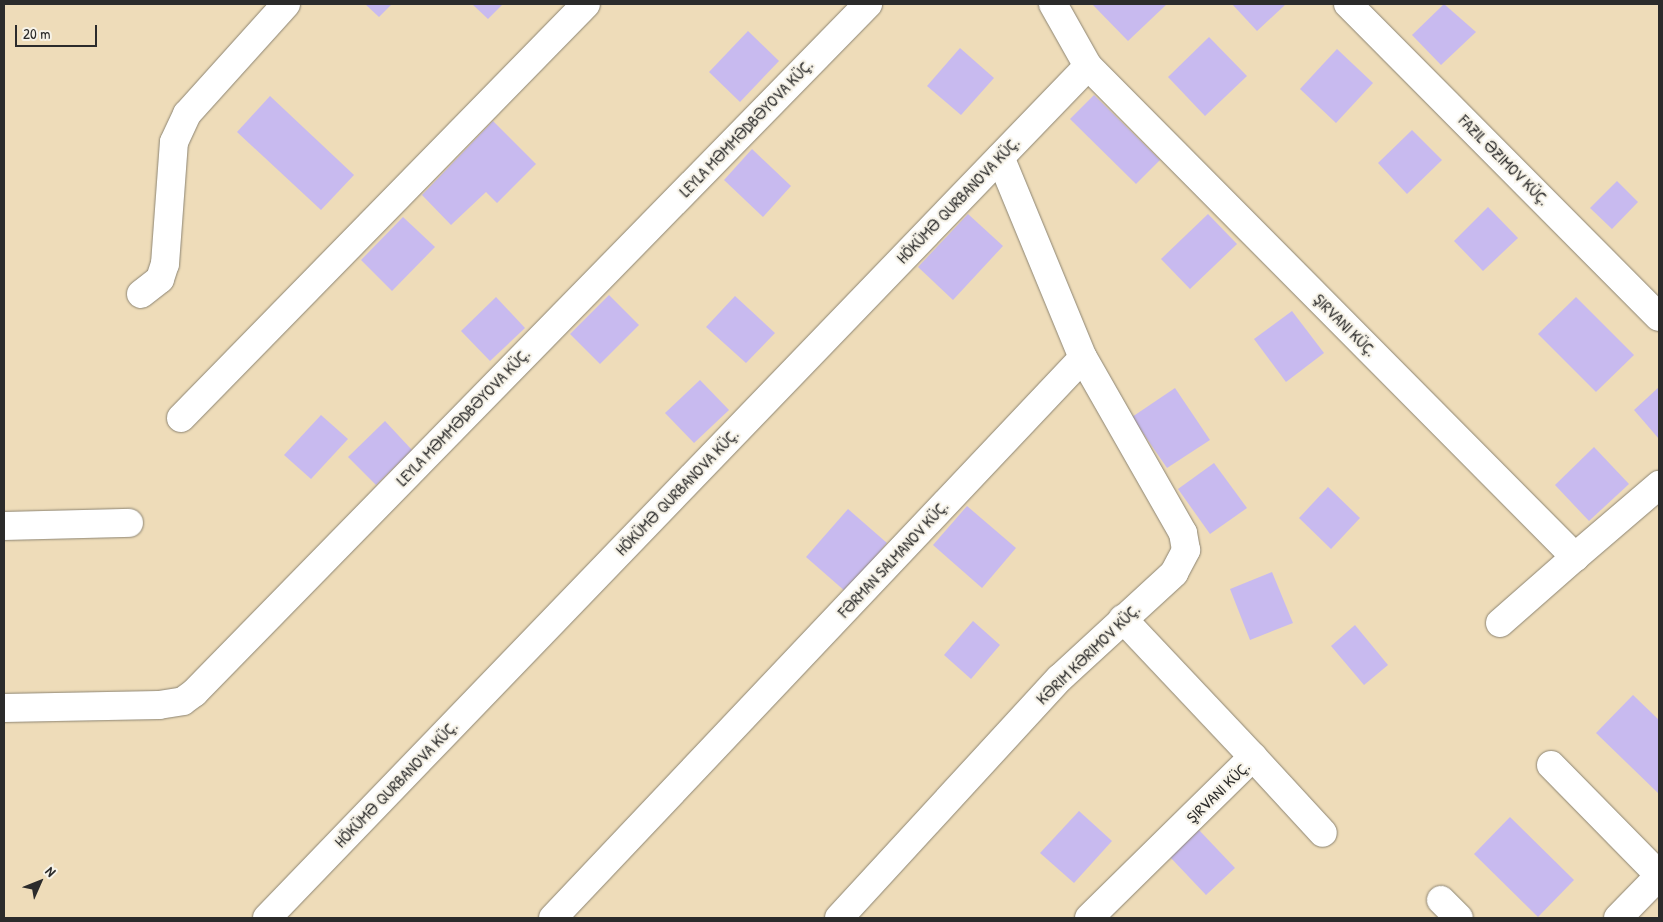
<!DOCTYPE html>
<html>
<head>
<meta charset="utf-8">
<style>
  body { margin:0 }
  #map { position:relative; width:1663px; height:922px; overflow:hidden; background:#eedcb9; font-family:"Patrick Hand",sans-serif }
  div>[style] { position:absolute }
  .building>* { inset:0; background:#c8baef }
  .roads { filter:drop-shadow(0 0 1px #8c8472) drop-shadow(0 0 1px #8c8472) }
  .minor>* { height:28px; margin:-14px; padding:0 14px; transform-origin:14px; border-radius:14px; background:#fff }
  span { translate:-50% -50%; white-space:nowrap; text-align:center; line-height:1.15; -webkit-text-stroke:4.5px #f7f3e8; paint-order:stroke }
  .street-label { font-size:16px; color:#2b2b2b }
  .frame { position:absolute; inset:0; border:5px solid #2b2b2b; pointer-events:none }
  .north { position:absolute; left:15px; top:857px; width:50px; height:50px; -webkit-text-stroke:4px #f7f3e8; paint-order:stroke; rotate:46deg; font-size:14px; font-weight:700; line-height:20px; text-align:center; color:#2b2b2b }
  .north::after { content:''; display:block; margin:auto; width:18px; height:22px; background:#2b2b2b; clip-path:polygon(50% 0,100% 100%,50% 72%,0 100%) }
  .scale { position:absolute; left:15px; top:25px; width:82px; height:22px; box-sizing:border-box; border:2px solid #2b2b2b; border-top:0; padding-left:6px; font-size:15px; line-height:18px; white-space:nowrap; color:#2b2b2b; -webkit-text-stroke:4px #f7f3e8; paint-order:stroke }
</style>
</head>
<body>
<div id="map">
  <div class="building">
    <i style="clip-path:polygon(365px 4px,392px 4px,379px 17px)"></i>
    <i style="clip-path:polygon(472px 4px,503px 4px,488px 19px)"></i>
    <i style="clip-path:polygon(1092px 4px,1167px 4px,1128px 41px)"></i>
    <i style="clip-path:polygon(1232px 4px,1286px 4px,1257px 31px)"></i>
    <i style="clip-path:polygon(1444px 4px,1476px 32px,1441px 65px,1412px 35px)"></i>
    <i style="clip-path:polygon(748px 31px,779px 61px,740px 102px,709px 72px)"></i>
    <i style="clip-path:polygon(1209px 37px,1247px 76px,1205px 116px,1168px 77px)"></i>
    <i style="clip-path:polygon(960px 48px,994px 78px,961px 115px,927px 86px)"></i>
    <i style="clip-path:polygon(1337px 49px,1373px 83px,1336px 123px,1300px 89px)"></i>
    <i style="clip-path:polygon(1094px 95px,1160px 160px,1136px 184px,1070px 119px)"></i>
    <i style="clip-path:polygon(270px 96px,354px 175px,321px 210px,237px 132px)"></i>
    <i style="clip-path:polygon(493px 121px,536px 164px,497px 203px,486px 192px,451px 225px,422px 195px)"></i>
    <i style="clip-path:polygon(1412px 130px,1442px 160px,1407px 194px,1378px 163px)"></i>
    <i style="clip-path:polygon(752px 149px,791px 186px,763px 217px,724px 180px)"></i>
    <i style="clip-path:polygon(1617px 181px,1638px 202px,1612px 229px,1590px 208px)"></i>
    <i style="clip-path:polygon(1488px 207px,1518px 238px,1483px 271px,1454px 241px)"></i>
    <i style="clip-path:polygon(968px 214px,1003px 246px,953px 300px,918px 267px)"></i>
    <i style="clip-path:polygon(1208px 214px,1237px 244px,1190px 289px,1161px 259px)"></i>
    <i style="clip-path:polygon(403px 217px,435px 247px,392px 291px,361px 260px)"></i>
    <i style="clip-path:polygon(609px 295px,639px 325px,600px 364px,570px 334px)"></i>
    <i style="clip-path:polygon(735px 296px,775px 333px,746px 363px,706px 327px)"></i>
    <i style="clip-path:polygon(496px 297px,525px 328px,490px 361px,461px 331px)"></i>
    <i style="clip-path:polygon(1576px 297px,1634px 355px,1596px 392px,1538px 334px)"></i>
    <i style="clip-path:polygon(1292px 311px,1324px 353px,1286px 382px,1254px 339px)"></i>
    <i style="clip-path:polygon(700px 380px,729px 410px,694px 443px,665px 413px)"></i>
    <i style="clip-path:polygon(1659px 387px,1659px 439px,1634px 410px)"></i>
    <i style="clip-path:polygon(1175px 388px,1210px 440px,1167px 468px,1132px 417px)"></i>
    <i style="clip-path:polygon(321px 415px,348px 439px,311px 479px,284px 455px)"></i>
    <i style="clip-path:polygon(385px 421px,412px 450px,376px 485px,348px 457px)"></i>
    <i style="clip-path:polygon(1594px 447px,1629px 484px,1589px 521px,1555px 485px)"></i>
    <i style="clip-path:polygon(1214px 463px,1247px 508px,1210px 534px,1178px 489px)"></i>
    <i style="clip-path:polygon(1328px 487px,1360px 518px,1331px 549px,1299px 518px)"></i>
    <i style="clip-path:polygon(967px 506px,1016px 548px,982px 588px,933px 545px)"></i>
    <i style="clip-path:polygon(848px 509px,887px 543px,846px 592px,806px 557px)"></i>
    <i style="clip-path:polygon(1272px 572px,1293px 623px,1250px 640px,1230px 589px)"></i>
    <i style="clip-path:polygon(973px 621px,1000px 645px,971px 679px,944px 655px)"></i>
    <i style="clip-path:polygon(1355px 625px,1388px 665px,1364px 685px,1331px 646px)"></i>
    <i style="clip-path:polygon(1633px 695px,1659px 720px,1659px 794px,1596px 733px)"></i>
    <i style="clip-path:polygon(1079px 811px,1112px 841px,1074px 883px,1040px 853px)"></i>
    <i style="clip-path:polygon(1510px 817px,1574px 880px,1538px 917px,1474px 854px)"></i>
    <i style="clip-path:polygon(1199px 830px,1235px 868px,1206px 895px,1170px 857px)"></i>
  </div>
  <div class="roads">
    <div class="minor">
      <i style="left:1053px;top:4px;width:71px;rotate:60.6deg"></i>
      <i style="left:1088px;top:66px;width:692px;rotate:45.23deg"></i>
      <i style="left:1575px;top:557px;width:111px;rotate:-40.6deg"></i>
      <i style="left:1348px;top:4px;width:441px;rotate:45.2deg"></i>
      <i style="left:141px;top:294px;width:24px;rotate:-38deg"></i>
      <i style="left:160px;top:279px;width:16px;rotate:-72deg"></i>
      <i style="left:165px;top:264px;width:122px;rotate:-85.8deg"></i>
      <i style="left:174px;top:142px;width:31px;rotate:-65deg"></i>
      <i style="left:187px;top:114px;width:148px;rotate:-48deg"></i>
      <i style="left:181px;top:418px;width:579px;rotate:-45.63deg"></i>
      <i style="left:4px;top:526px;width:125px;rotate:-1.4deg"></i>
      <i style="left:1500px;top:623px;width:100px;rotate:-41.3deg"></i>
      <i style="left:4px;top:708px;width:155px;rotate:-1.1deg"></i>
      <i style="left:159px;top:705px;width:24px;rotate:-9deg"></i>
      <i style="left:183px;top:701px;width:14px;rotate:-36deg"></i>
      <i style="left:194px;top:693px;width:964px;rotate:-45.63deg"></i>
      <i style="left:1253px;top:757px;width:103px;rotate:47.4deg"></i>
      <i style="left:1551px;top:765px;width:154px;rotate:45.5deg"></i>
      <i style="left:1441px;top:900px;width:25px;rotate:45deg"></i>
      <i style="left:267px;top:918px;width:1183px;rotate:-46.06deg"></i>
      <i style="left:553px;top:918px;width:771px;rotate:-46.58deg"></i>
      <i style="left:1083px;top:358px;width:217px;rotate:-112.4deg"></i>
      <i style="left:839px;top:918px;width:326px;rotate:-47.4deg"></i>
      <i style="left:1060px;top:678px;width:155px;rotate:-42.6deg"></i>
      <i style="left:1174px;top:573px;width:26px;rotate:-62deg"></i>
      <i style="left:1186px;top:550px;width:17px;rotate:-100deg"></i>
      <i style="left:1183px;top:533px;width:202px;rotate:-119.7deg"></i>
      <i style="left:1089px;top:918px;width:230px;rotate:-44.5deg"></i>
      <i style="left:1253px;top:757px;width:190px;rotate:-133.3deg"></i>
      <i style="left:1618px;top:918px;width:59px;rotate:-45.7deg"></i>
    </div>
  </div>
  <div class="street-label">
    <span style="left:746px;top:128px;rotate:-46deg">LEYLA MƏMMƏDBƏYOVA KÜÇ.</span>
    <span style="left:1504px;top:160px;rotate:45deg">FAZIL ƏZIMOV KÜÇ.</span>
    <span style="left:958px;top:200px;rotate:-46deg">HÖKÜMƏ QURBANOVA KÜÇ.</span>
    <span style="left:1345px;top:325px;rotate:45deg">ŞIRVANI KÜÇ.</span>
    <span style="left:463px;top:417px;rotate:-46deg">LEYLA MƏMMƏDBƏYOVA KÜÇ.</span>
    <span style="left:677px;top:492px;rotate:-46deg">HÖKÜMƏ QURBANOVA KÜÇ.</span>
    <span style="left:893px;top:559px;rotate:-47deg">FƏRMAN SALMANOV KÜÇ.</span>
    <span style="left:1088px;top:654px;rotate:-44deg">KƏRIM KƏRIMOV KÜÇ.</span>
    <span style="left:396px;top:784px;rotate:-46deg">HÖKÜMƏ QURBANOVA KÜÇ.</span>
    <span style="left:1218px;top:792px;rotate:-44deg">ŞIRVANI KÜÇ.</span>
  </div>
  <div class="frame"></div>
  <div class="north">N</div>
  <div class="scale">20 m</div>
</div>
</body>
</html>
